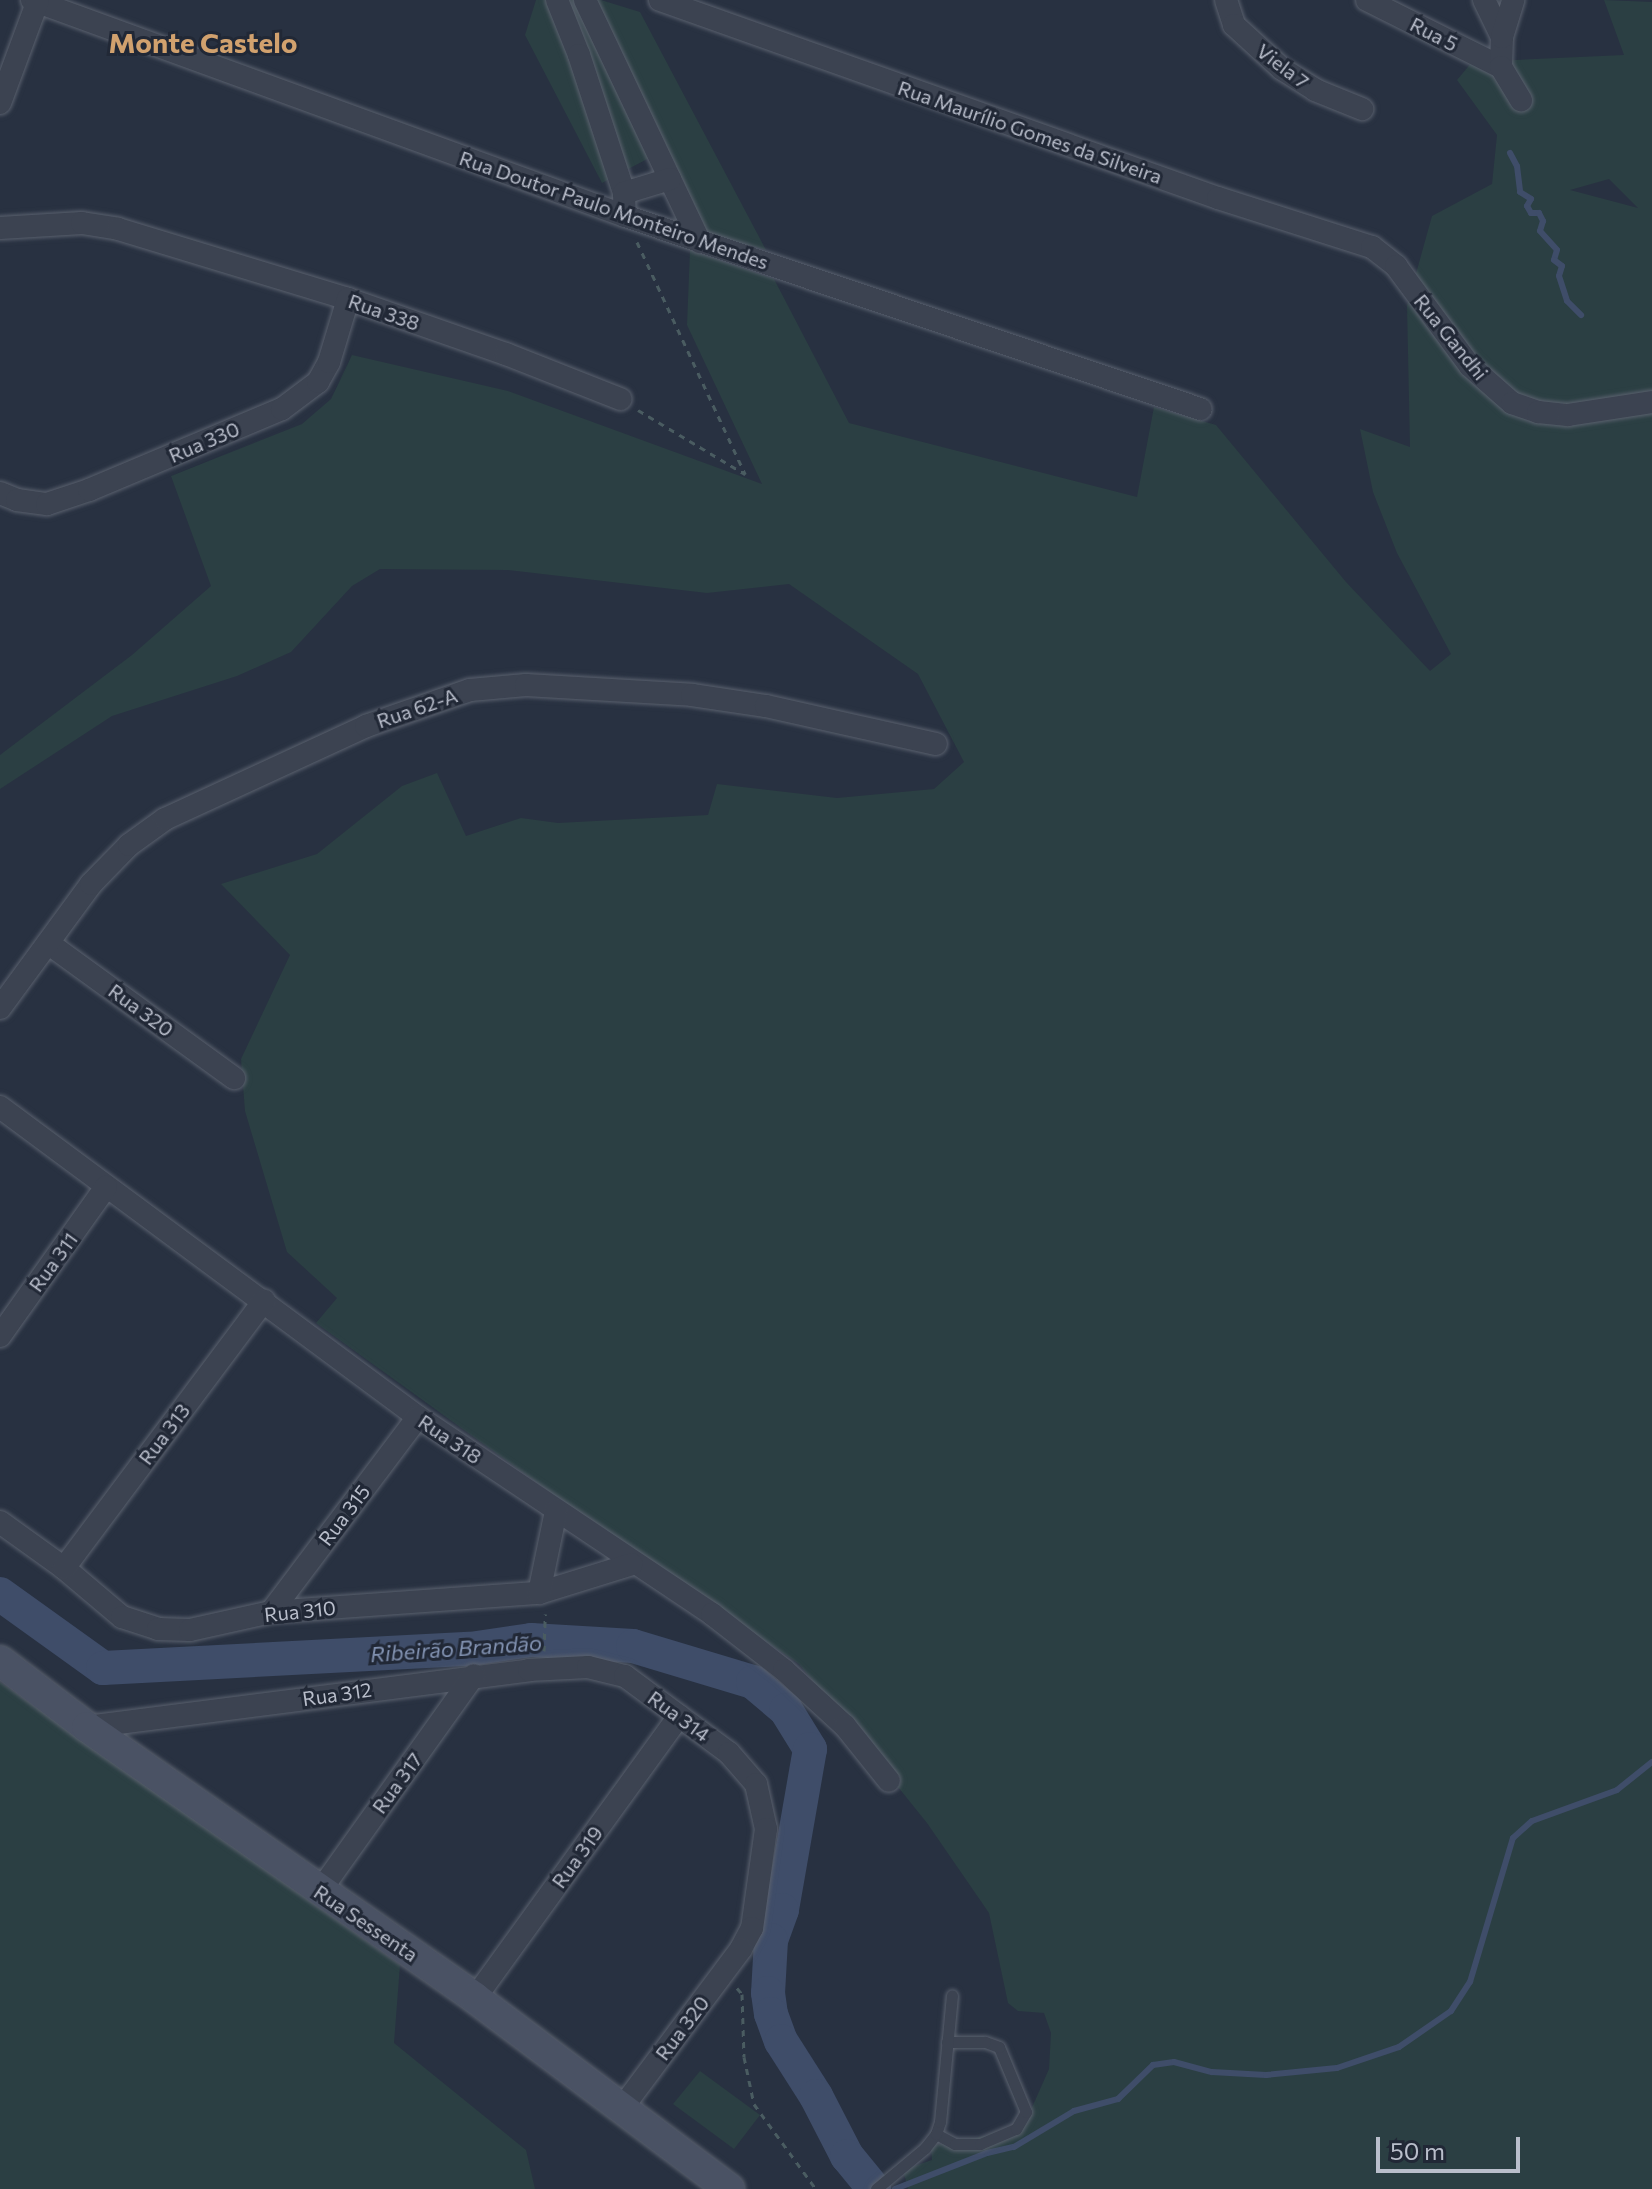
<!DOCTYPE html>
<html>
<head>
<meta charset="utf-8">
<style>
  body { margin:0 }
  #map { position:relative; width:1652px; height:2189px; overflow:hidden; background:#283141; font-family:Commissioner,sans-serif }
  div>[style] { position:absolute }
  .green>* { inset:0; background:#2b3f43 }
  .stream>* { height:6px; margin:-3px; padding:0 3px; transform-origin:3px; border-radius:3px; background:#3f4d69 }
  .river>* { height:34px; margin:-17px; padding:0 17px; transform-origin:17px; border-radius:17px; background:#3f4d69 }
  .path>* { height:3px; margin-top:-1.5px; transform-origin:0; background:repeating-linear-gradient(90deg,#4a5c61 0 6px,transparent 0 12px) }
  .roads { filter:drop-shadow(0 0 2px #5a616e) drop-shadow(0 0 2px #5a616e) }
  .lane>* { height:11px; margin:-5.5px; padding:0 5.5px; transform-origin:5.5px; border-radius:5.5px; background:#3c4351 }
  .street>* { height:22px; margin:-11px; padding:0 11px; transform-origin:11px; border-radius:11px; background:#3c4351 }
  .secondary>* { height:30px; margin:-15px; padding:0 15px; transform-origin:15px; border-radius:15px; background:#4a5264 }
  span { translate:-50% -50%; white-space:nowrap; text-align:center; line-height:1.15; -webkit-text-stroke:6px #212836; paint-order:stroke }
  .street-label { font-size:20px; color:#b9becb }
  .water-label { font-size:22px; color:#8292b1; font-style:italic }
  .district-label { font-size:28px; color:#d1a16e; font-weight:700 }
  .scale { position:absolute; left:1376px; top:2137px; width:144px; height:36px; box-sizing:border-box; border:4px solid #b9becb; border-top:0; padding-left:10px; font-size:24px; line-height:28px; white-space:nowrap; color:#b9becb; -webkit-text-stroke:6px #212836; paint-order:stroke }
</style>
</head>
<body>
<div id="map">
  <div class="green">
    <i style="clip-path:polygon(536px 0,601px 0,640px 12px,766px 250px,701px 232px,664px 150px,602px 183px,525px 35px)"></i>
    <i style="clip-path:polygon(evenodd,1604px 0,1652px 2px,1652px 2189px,908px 2189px,903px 2170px,932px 2160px,931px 2146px,985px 2136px,1009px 2127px,1030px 2112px,1049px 2069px,1051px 2033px,1044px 2013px,1018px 2011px,1008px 2003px,989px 1913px,927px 1823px,799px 1664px,594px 1524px,316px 1323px,337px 1298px,287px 1252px,245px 1111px,241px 1059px,290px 955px,221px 884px,317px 854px,402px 786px,437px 773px,466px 836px,521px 818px,558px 823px,708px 815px,717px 784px,837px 798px,934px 789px,964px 762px,918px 674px,789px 584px,707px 593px,507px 570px,380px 569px,352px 586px,291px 652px,237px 676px,112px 716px,0 789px,0 755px,132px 655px,211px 586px,171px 476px,302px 424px,331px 399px,352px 355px,508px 391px,762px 484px,687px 325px,690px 250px,774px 279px,849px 423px,1137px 497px,1154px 407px,1216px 425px,1346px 582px,1430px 671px,1451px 654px,1397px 553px,1373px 492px,1360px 429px,1410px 447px,1407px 306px,1432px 216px,1492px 184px,1497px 135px,1457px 80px,1472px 62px,1624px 55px,1604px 0,1609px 179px,1638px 208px,1570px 190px,1609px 179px)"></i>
    <i style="clip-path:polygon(0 1682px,400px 1965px,394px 2043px,526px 2150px,535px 2189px,0 2189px)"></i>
    <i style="clip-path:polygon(700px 2071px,760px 2115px,734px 2149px,673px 2104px)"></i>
  </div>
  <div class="stream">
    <i style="left:1510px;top:153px;width:15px;rotate:62deg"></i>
    <i style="left:1517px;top:166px;width:26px;rotate:83deg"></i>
    <i style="left:1520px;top:192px;width:13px;rotate:32deg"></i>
    <i style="left:1531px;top:199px;width:8px;rotate:120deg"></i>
    <i style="left:1527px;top:206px;width:8px;rotate:60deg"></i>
    <i style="left:1531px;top:213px;width:8px"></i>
    <i style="left:1539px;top:213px;width:9px;rotate:63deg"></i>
    <i style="left:1543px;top:221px;width:10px;rotate:107deg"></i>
    <i style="left:1540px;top:231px;width:25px;rotate:48deg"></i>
    <i style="left:1557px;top:250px;width:10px;rotate:107deg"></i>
    <i style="left:1554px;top:260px;width:10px;rotate:37deg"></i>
    <i style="left:1562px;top:266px;width:10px;rotate:107deg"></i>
    <i style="left:1559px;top:276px;width:26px;rotate:72deg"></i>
    <i style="left:1567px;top:301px;width:20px;rotate:45deg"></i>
    <i style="left:895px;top:2189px;width:99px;rotate:-21.4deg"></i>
    <i style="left:987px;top:2153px;width:28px;rotate:-13deg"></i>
    <i style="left:1014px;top:2147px;width:70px;rotate:-31deg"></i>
    <i style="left:1074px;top:2111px;width:46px;rotate:-15.3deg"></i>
    <i style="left:1118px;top:2099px;width:49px;rotate:-44.2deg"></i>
    <i style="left:1153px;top:2065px;width:21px;rotate:-8deg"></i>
    <i style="left:1174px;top:2062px;width:39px;rotate:15deg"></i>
    <i style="left:1212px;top:2072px;width:54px;rotate:3.2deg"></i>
    <i style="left:1266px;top:2075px;width:71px;rotate:-5.6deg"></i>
    <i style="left:1337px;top:2068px;width:65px;rotate:-18.7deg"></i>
    <i style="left:1399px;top:2047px;width:63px;rotate:-34.7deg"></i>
    <i style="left:1451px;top:2011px;width:35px;rotate:-57deg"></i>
    <i style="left:1470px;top:1982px;width:150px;rotate:-73.4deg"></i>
    <i style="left:1513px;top:1838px;width:25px;rotate:-42deg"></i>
    <i style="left:1532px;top:1821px;width:90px;rotate:-20deg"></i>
    <i style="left:1617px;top:1790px;width:45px;rotate:-38.7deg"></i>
  </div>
  <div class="river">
    <i style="left:0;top:1594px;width:127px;rotate:35.7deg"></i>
    <i style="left:103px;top:1668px;width:367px;rotate:-3deg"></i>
    <i style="left:470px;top:1649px;width:62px;rotate:-8.4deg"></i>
    <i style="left:531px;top:1640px;width:102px;rotate:3.4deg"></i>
    <i style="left:633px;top:1646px;width:125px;rotate:16.7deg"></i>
    <i style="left:753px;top:1682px;width:43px;rotate:40.3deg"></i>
    <i style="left:786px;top:1710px;width:46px;rotate:58.4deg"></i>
    <i style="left:810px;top:1749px;width:163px;rotate:99.9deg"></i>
    <i style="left:782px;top:1910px;width:32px;rotate:110deg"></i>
    <i style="left:771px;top:1940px;width:53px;rotate:93.2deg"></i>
    <i style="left:768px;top:1993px;width:21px;rotate:82deg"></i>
    <i style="left:771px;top:2014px;width:29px;rotate:70deg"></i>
    <i style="left:781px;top:2041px;width:65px;rotate:57.5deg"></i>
    <i style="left:816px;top:2096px;width:68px;rotate:62.7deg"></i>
    <i style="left:847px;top:2156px;width:43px;rotate:50.7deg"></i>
  </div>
  <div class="path">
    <i style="left:637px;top:242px;width:256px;rotate:65deg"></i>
    <i style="left:638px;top:410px;width:125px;rotate:30.9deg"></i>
    <i style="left:544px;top:1651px;width:37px;rotate:-88deg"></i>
    <i style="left:737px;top:1988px;width:8px;rotate:50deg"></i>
    <i style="left:742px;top:1994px;width:63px;rotate:88.2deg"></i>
    <i style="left:744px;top:2057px;width:48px;rotate:78deg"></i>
    <i style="left:754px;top:2104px;width:105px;rotate:53.9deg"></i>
  </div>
  <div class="roads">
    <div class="lane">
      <i style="left:936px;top:2134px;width:21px;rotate:28deg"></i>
      <i style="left:955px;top:2144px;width:25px"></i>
      <i style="left:980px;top:2144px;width:39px;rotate:-23deg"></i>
      <i style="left:1016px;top:2129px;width:20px;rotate:-60deg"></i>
      <i style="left:1026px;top:2112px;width:70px;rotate:-112.6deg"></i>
      <i style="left:999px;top:2047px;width:15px;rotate:-160deg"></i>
      <i style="left:985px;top:2042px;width:38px;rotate:180deg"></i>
      <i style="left:876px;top:2189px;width:64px;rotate:-39.9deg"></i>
      <i style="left:925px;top:2148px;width:18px;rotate:-52deg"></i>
      <i style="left:936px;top:2134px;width:13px;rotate:-72deg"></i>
      <i style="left:940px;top:2122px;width:127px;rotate:-84.6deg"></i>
    </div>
    <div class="street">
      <i style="left:32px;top:0;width:631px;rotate:20.01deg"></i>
      <i style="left:625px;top:216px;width:607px;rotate:18.55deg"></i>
      <i style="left:557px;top:0;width:59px;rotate:68.2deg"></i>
      <i style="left:579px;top:55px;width:145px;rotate:71.9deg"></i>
      <i style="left:624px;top:193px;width:23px;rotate:88deg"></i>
      <i style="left:585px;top:0;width:268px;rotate:64.6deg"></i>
      <i style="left:660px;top:0;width:592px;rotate:19.54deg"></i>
      <i style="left:1218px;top:198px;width:162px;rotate:17.7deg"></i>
      <i style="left:1372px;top:247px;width:31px;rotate:38deg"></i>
      <i style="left:1396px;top:266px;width:124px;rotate:53.5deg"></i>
      <i style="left:1470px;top:366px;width:56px;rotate:41.4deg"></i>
      <i style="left:1512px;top:403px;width:28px;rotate:19deg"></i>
      <i style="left:1538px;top:412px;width:30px;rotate:6deg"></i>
      <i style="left:1568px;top:415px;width:85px;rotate:-8.8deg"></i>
      <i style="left:1226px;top:0;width:26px;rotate:72deg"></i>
      <i style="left:1234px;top:25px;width:65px;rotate:42.5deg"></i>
      <i style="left:1282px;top:69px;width:39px;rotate:32deg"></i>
      <i style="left:1315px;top:90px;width:51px;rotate:22deg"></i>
      <i style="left:1367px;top:0;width:150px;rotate:26.6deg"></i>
      <i style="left:1484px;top:0;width:41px;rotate:64.1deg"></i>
      <i style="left:1502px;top:37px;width:30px;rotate:92deg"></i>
      <i style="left:1501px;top:67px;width:39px;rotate:59deg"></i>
      <i style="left:1502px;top:37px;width:39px;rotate:-73deg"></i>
      <i style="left:0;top:103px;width:110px;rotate:-69.7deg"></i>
      <i style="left:624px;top:193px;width:48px;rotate:-16.9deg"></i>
      <i style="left:0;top:228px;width:82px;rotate:-3.5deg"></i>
      <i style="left:82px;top:223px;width:36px;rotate:9deg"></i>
      <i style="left:118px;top:229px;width:240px;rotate:16.9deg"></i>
      <i style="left:348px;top:299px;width:167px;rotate:19.2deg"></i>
      <i style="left:506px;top:354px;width:123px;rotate:21.5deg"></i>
      <i style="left:0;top:493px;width:18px;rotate:22deg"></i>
      <i style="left:17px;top:500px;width:30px;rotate:8deg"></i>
      <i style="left:47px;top:504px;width:44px;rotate:-18.4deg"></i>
      <i style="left:89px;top:490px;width:209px;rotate:-22.8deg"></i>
      <i style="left:282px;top:409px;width:45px;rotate:-36.9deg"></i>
      <i style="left:318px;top:382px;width:23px;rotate:-61deg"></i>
      <i style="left:329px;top:362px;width:66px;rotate:-73.2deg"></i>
      <i style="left:48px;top:943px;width:230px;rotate:36deg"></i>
      <i style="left:0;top:1008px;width:154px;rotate:-53.7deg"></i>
      <i style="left:91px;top:884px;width:54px;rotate:-45.7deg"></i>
      <i style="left:129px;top:845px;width:44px;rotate:-35.8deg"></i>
      <i style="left:165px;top:819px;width:221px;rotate:-24.8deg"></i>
      <i style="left:366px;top:726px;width:110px;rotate:-19.1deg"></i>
      <i style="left:470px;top:690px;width:56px;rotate:-5.1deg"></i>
      <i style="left:526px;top:685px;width:166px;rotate:3.4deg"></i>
      <i style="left:692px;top:695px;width:75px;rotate:8.5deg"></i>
      <i style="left:766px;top:706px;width:174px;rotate:12.6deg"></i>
      <i style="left:0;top:1107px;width:520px;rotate:36.56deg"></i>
      <i style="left:418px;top:1417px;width:354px;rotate:33.8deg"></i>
      <i style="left:712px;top:1614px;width:91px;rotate:37.9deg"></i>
      <i style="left:784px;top:1670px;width:83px;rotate:42.6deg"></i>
      <i style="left:845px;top:1726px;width:70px;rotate:51.3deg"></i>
      <i style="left:0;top:1336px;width:183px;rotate:-54.6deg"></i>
      <i style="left:0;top:1522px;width:79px;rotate:35.7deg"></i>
      <i style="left:64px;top:1568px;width:76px;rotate:40.2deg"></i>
      <i style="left:122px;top:1617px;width:38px;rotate:18deg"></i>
      <i style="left:158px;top:1629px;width:32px;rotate:2deg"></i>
      <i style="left:190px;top:1630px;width:83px;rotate:-12.5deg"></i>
      <i style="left:271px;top:1612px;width:269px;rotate:-4.1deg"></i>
      <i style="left:539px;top:1593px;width:97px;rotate:-17.3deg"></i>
      <i style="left:64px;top:1568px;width:334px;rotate:-53.2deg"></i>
      <i style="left:539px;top:1593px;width:84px;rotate:-78.3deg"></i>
      <i style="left:271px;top:1612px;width:244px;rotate:-53deg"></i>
      <i style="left:87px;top:1727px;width:446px;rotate:-7.3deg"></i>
      <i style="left:529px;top:1670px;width:59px;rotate:-2.9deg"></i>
      <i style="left:588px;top:1667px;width:38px;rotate:14deg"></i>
      <i style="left:625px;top:1676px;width:129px;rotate:36.5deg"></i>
      <i style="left:729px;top:1753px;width:41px;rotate:48.9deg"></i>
      <i style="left:756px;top:1784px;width:46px;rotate:77.5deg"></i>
      <i style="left:766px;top:1829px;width:100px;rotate:98deg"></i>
      <i style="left:752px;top:1928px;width:24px;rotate:118deg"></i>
      <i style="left:741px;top:1949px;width:199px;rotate:126.8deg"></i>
      <i style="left:320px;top:1891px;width:265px;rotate:-54.5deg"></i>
      <i style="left:475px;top:1998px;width:348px;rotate:-54.1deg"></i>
    </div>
    <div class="secondary">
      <i style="left:0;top:1661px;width:109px;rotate:37.2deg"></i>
      <i style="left:87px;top:1727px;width:473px;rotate:34.9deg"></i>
      <i style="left:475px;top:1998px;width:318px;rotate:36.9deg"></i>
    </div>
  </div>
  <div class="street-label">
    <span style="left:1434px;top:34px;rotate:27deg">Rua 5</span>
    <span style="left:1283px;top:66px;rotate:37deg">Viela 7</span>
    <span style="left:1030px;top:132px;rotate:19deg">Rua Maurílio Gomes da Silveira</span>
    <span style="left:614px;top:210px;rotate:19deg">Rua Doutor Paulo Monteiro Mendes</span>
    <span style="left:384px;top:312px;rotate:19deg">Rua 338</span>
    <span style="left:1451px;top:337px;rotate:51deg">Rua Gandhi</span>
    <span style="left:204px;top:442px;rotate:-23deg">Rua 330</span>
    <span style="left:417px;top:708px;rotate:-19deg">Rua 62-A</span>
    <span style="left:141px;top:1010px;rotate:36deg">Rua 320</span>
    <span style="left:53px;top:1262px;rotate:-54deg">Rua 311</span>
    <span style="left:164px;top:1434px;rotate:-53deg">Rua 313</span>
    <span style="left:450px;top:1439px;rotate:34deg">Rua 318</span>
    <span style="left:344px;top:1515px;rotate:-53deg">Rua 315</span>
    <span style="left:300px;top:1611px;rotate:-6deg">Rua 310</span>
    <span style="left:337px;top:1694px;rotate:-8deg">Rua 312</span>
    <span style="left:679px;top:1716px;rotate:36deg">Rua 314</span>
    <span style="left:397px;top:1783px;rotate:-54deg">Rua 317</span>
    <span style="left:577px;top:1857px;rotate:-54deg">Rua 319</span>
    <span style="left:366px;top:1923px;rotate:34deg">Rua Sessenta</span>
    <span style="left:682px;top:2028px;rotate:-53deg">Rua 320</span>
  </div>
  <div class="water-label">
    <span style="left:456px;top:1648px;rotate:-4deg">Ribeirão Brandão</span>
  </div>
  <div class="district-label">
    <span style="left:203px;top:42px">Monte Castelo</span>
  </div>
  <div class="scale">50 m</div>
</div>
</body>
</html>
